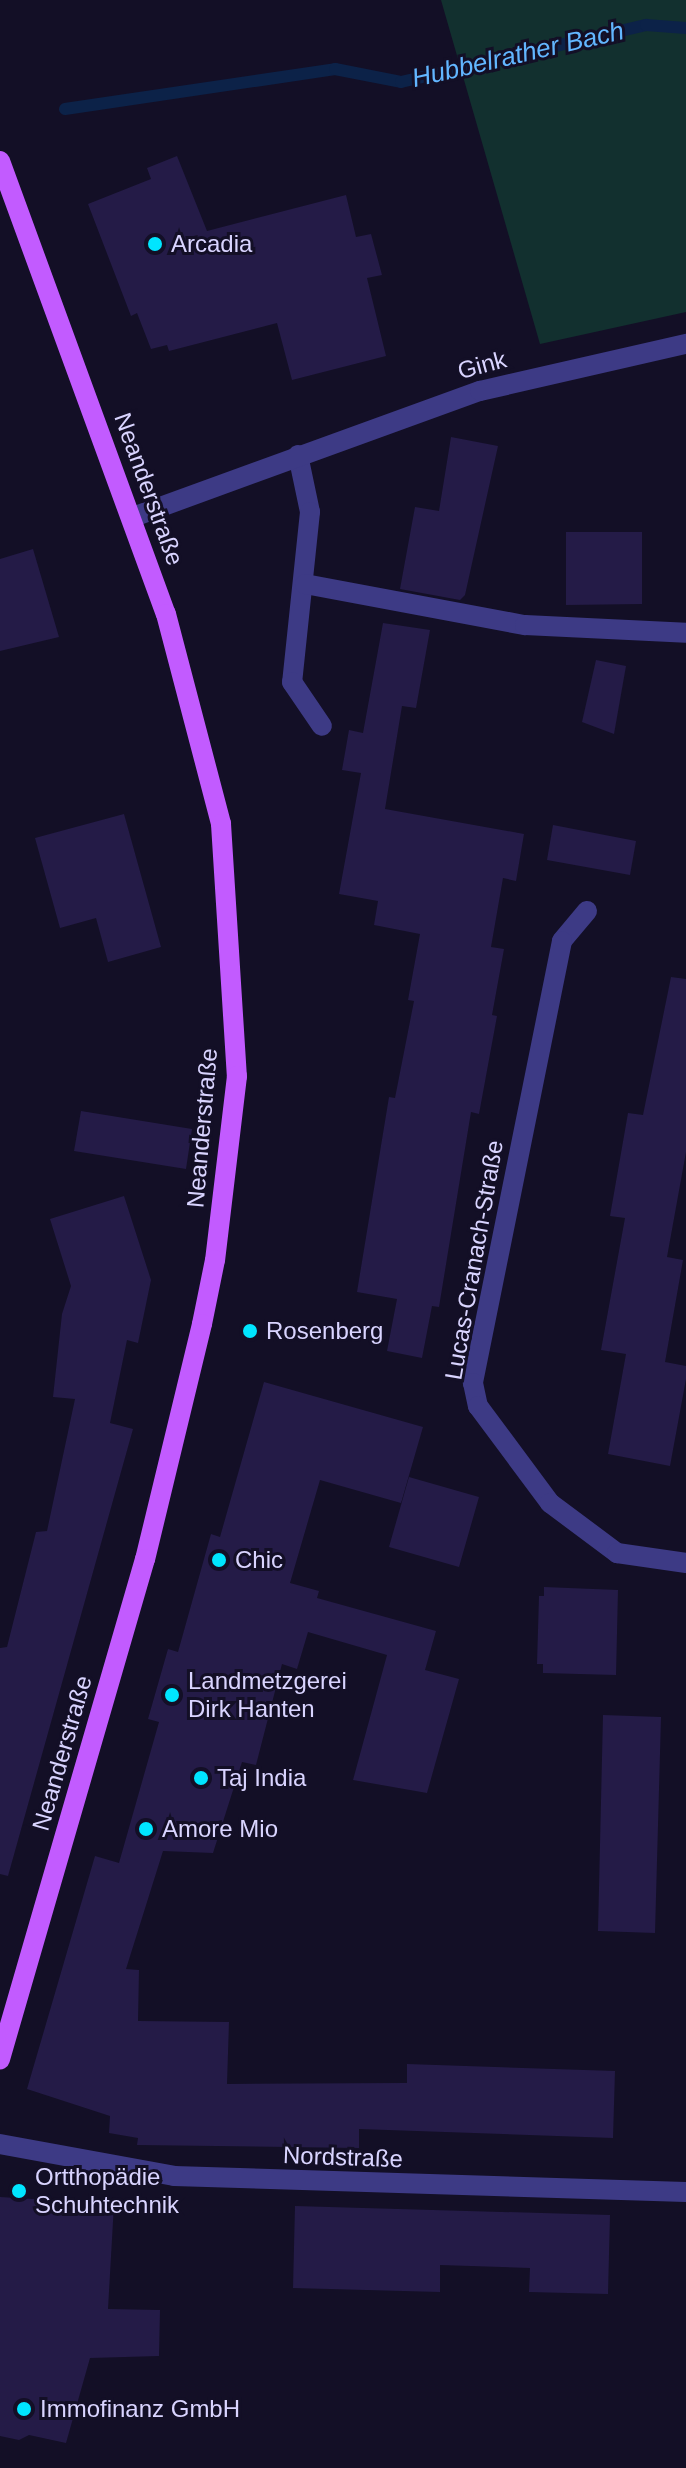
<!DOCTYPE html>
<html>
<head>
<meta charset="utf-8">
<style>
  body { margin:0 }
  #map { position:relative; width:686px; height:2468px; overflow:hidden; background:#130f26; font-family:Arial,sans-serif }
  div>[style] { position:absolute }
  .green>* { inset:0; background:#12302f }
  .stream>* { height:12px; margin:-6px; padding:0 6px; transform-origin:6px; border-radius:6px; background:#0c2248 }
  .building>* { inset:0; background:#241b47 }
  .minor>* { height:20px; margin:-10px; padding:0 10px; transform-origin:10px; border-radius:10px; background:#3d3a85 }
  .major>* { height:20px; margin:-10px; padding:0 10px; transform-origin:10px; border-radius:10px; background:#c25bff }
  .dots>* { width:22px; height:22px; translate:-50% -50%; box-sizing:border-box; border:4px solid #130f26; border-radius:50% }
  span { translate:-50% -50%; white-space:nowrap; text-align:center; line-height:1.15; -webkit-text-stroke:6px #130f26; paint-order:stroke }
  .poi-label { font-size:24px; color:#d9d4ff }
  .left { translate:0 -50%; text-align:left }
  .street-label { font-size:24px; color:#d9d4ff }
  .water-label { font-size:26px; color:#62b6ff; font-style:italic }
</style>
</head>
<body>
<div id="map">
  <div class="green">
    <i style="clip-path:polygon(441px 0,686px 0,686px 312px,540px 344px)"></i>
  </div>
  <div class="stream">
    <i style="left:65px;top:109px;width:273px;rotate:-8.4deg"></i>
    <i style="left:335px;top:69px;width:67px;rotate:11.1deg"></i>
    <i style="left:401px;top:82px;width:252px;rotate:-13.1deg"></i>
    <i style="left:646px;top:25px;width:40px;rotate:4.3deg"></i>
  </div>
  <div class="building">
    <i style="clip-path:polygon(177px 156px,207px 231px,346px 195px,356px 237px,371px 234px,382px 275px,367px 278px,386px 356px,292px 380px,277px 323px,169px 351px,167px 345px,151px 349px,137px 313px,131px 316px,88px 204px,151px 179px,147px 168px)"></i>
    <i style="clip-path:polygon(451px 437px,498px 446px,465px 595px,460px 600px,400px 589px,415px 507px,439px 511px)"></i>
    <i style="clip-path:polygon(566px 532px,642px 532px,642px 604px,566px 605px)"></i>
    <i style="clip-path:polygon(33px 549px,59px 637px,0 651px,0 559px)"></i>
    <i style="clip-path:polygon(383px 623px,430px 630px,416px 708px,402px 706px,385px 809px,524px 834px,516px 881px,503px 878px,491px 947px,504px 949px,492px 1015px,497px 1016px,479px 1114px,471px 1112px,439px 1307px,432px 1306px,422px 1358px,387px 1351px,397px 1299px,357px 1292px,389px 1097px,395px 1098px,414px 1001px,408px 1000px,420px 934px,374px 925px,378px 901px,339px 894px,361px 773px,342px 770px,349px 730px,363px 733px)"></i>
    <i style="clip-path:polygon(596px 660px,626px 666px,614px 734px,582px 722px)"></i>
    <i style="clip-path:polygon(124px 814px,161px 947px,108px 962px,96px 918px,60px 928px,35px 838px)"></i>
    <i style="clip-path:polygon(553px 825px,636px 841px,630px 875px,547px 860px)"></i>
    <i style="clip-path:polygon(671px 977px,686px 979px,686px 1152px,667px 1257px,683px 1260px,665px 1362px,686px 1366px,686px 1379px,670px 1466px,608px 1454px,626px 1354px,601px 1350px,625px 1218px,610px 1216px,628px 1113px,643px 1115px)"></i>
    <i style="clip-path:polygon(81px 1111px,192px 1129px,186px 1169px,74px 1151px)"></i>
    <i style="clip-path:polygon(124px 1196px,151px 1280px,138px 1343px,127px 1340px,110px 1423px,133px 1429px,8px 1876px,0 1874px,0 1648px,7px 1647px,36px 1532px,47px 1531px,75px 1399px,53px 1397px,62px 1314px,71px 1286px,50px 1219px)"></i>
    <i style="clip-path:polygon(264px 1382px,423px 1427px,401px 1503px,320px 1480px,290px 1583px,319px 1591px,317px 1598px,436px 1631px,425px 1670px,459px 1679px,427px 1793px,353px 1780px,387px 1655px,308px 1632px,297px 1669px,282px 1664px,256px 1765px,242px 1762px,213px 1853px,163px 1851px,126px 1969px,139px 1970px,138px 2021px,229px 2022px,227px 2084px,407px 2083px,407px 2064px,615px 2071px,613px 2138px,359px 2129px,359px 2148px,137px 2145px,138px 2138px,109px 2133px,110px 2116px,27px 2089px,95px 1856px,119px 1863px,159px 1722px,148px 1719px,168px 1649px,178px 1652px,211px 1534px,220px 1537px)"></i>
    <i style="clip-path:polygon(409px 1477px,479px 1497px,459px 1567px,389px 1547px)"></i>
    <i style="clip-path:polygon(544px 1587px,618px 1590px,616px 1675px,543px 1673px,543px 1664px,537px 1664px,539px 1596px,544px 1596px)"></i>
    <i style="clip-path:polygon(603px 1715px,661px 1717px,655px 1933px,598px 1931px)"></i>
    <i style="clip-path:polygon(0 2197px,114px 2204px,108px 2309px,160px 2310px,159px 2356px,90px 2358px,66px 2443px,29px 2435px,19px 2440px,0 2436px)"></i>
    <i style="clip-path:polygon(295px 2206px,610px 2215px,608px 2294px,529px 2292px,530px 2268px,440px 2265px,440px 2292px,293px 2288px)"></i>
  </div>
  <div class="minor">
    <i style="left:298px;top:455px;width:58px;rotate:78.1deg"></i>
    <i style="left:310px;top:512px;width:171px;rotate:96deg"></i>
    <i style="left:292px;top:682px;width:53px;rotate:55.7deg"></i>
    <i style="left:133px;top:517px;width:369px;rotate:-20deg"></i>
    <i style="left:480px;top:391px;width:211px;rotate:-12.9deg"></i>
    <i style="left:305px;top:584px;width:224px;rotate:10.6deg"></i>
    <i style="left:525px;top:625px;width:161px;rotate:2.8deg"></i>
    <i style="left:587px;top:911px;width:39px;rotate:130deg"></i>
    <i style="left:562px;top:941px;width:451px;rotate:101.4deg"></i>
    <i style="left:473px;top:1383px;width:24px;rotate:78deg"></i>
    <i style="left:478px;top:1406px;width:121px;rotate:53.4deg"></i>
    <i style="left:550px;top:1503px;width:84px;rotate:36.7deg"></i>
    <i style="left:617px;top:1553px;width:70px;rotate:8.2deg"></i>
    <i style="left:0;top:2144px;width:177px;rotate:10.4deg"></i>
    <i style="left:174px;top:2176px;width:512px;rotate:1.79deg"></i>
  </div>
  <div class="major">
    <i style="left:0;top:161px;width:482px;rotate:69.9deg"></i>
    <i style="left:166px;top:614px;width:217px;rotate:75.3deg"></i>
    <i style="left:221px;top:824px;width:253px;rotate:86.4deg"></i>
    <i style="left:237px;top:1076px;width:185px;rotate:96.8deg"></i>
    <i style="left:215px;top:1260px;width:65px;rotate:101.5deg"></i>
    <i style="left:202px;top:1324px;width:242px;rotate:103.6deg"></i>
    <i style="left:145px;top:1559px;width:521px;rotate:106.17deg"></i>
  </div>
  <div class="dots">
    <i style="left:155px;top:244px;background:#00e5ff"></i>
    <i style="left:250px;top:1331px;background:#00e5ff"></i>
    <i style="left:219px;top:1560px;background:#00e5ff"></i>
    <i style="left:172px;top:1695px;background:#00e5ff"></i>
    <i style="left:201px;top:1778px;background:#00e5ff"></i>
    <i style="left:146px;top:1829px;background:#00e5ff"></i>
    <i style="left:19px;top:2191px;background:#00e5ff"></i>
    <i style="left:24px;top:2409px;background:#00e5ff"></i>
  </div>
  <div class="poi-label">
    <span class="left" style="left:171px;top:244px">Arcadia</span>
    <span class="left" style="left:266px;top:1331px">Rosenberg</span>
    <span class="left" style="left:235px;top:1560px">Chic</span>
    <span class="left" style="left:188px;top:1695px">Landmetzgerei<br>Dirk Hanten</span>
    <span class="left" style="left:217px;top:1778px">Taj India</span>
    <span class="left" style="left:162px;top:1829px">Amore Mio</span>
    <span class="left" style="left:35px;top:2191px">Ortthopädie<br>Schuhtechnik</span>
    <span class="left" style="left:40px;top:2409px">Immofinanz GmbH</span>
  </div>
  <div class="street-label">
    <span style="left:482px;top:365px;rotate:-15deg">Gink</span>
    <span style="left:149px;top:489px;rotate:70deg">Neanderstraße</span>
    <span style="left:202px;top:1128px;rotate:-85deg">Neanderstraße</span>
    <span style="left:474px;top:1260px;rotate:-80deg">Lucas-Cranach-Straße</span>
    <span style="left:62px;top:1753px;rotate:-74deg">Neanderstraße</span>
    <span style="left:343px;top:2157px;rotate:2deg">Nordstraße</span>
  </div>
  <div class="water-label">
    <span style="left:518px;top:55px;rotate:-13deg">Hubbelrather Bach</span>
  </div>
</div>
</body>
</html>
